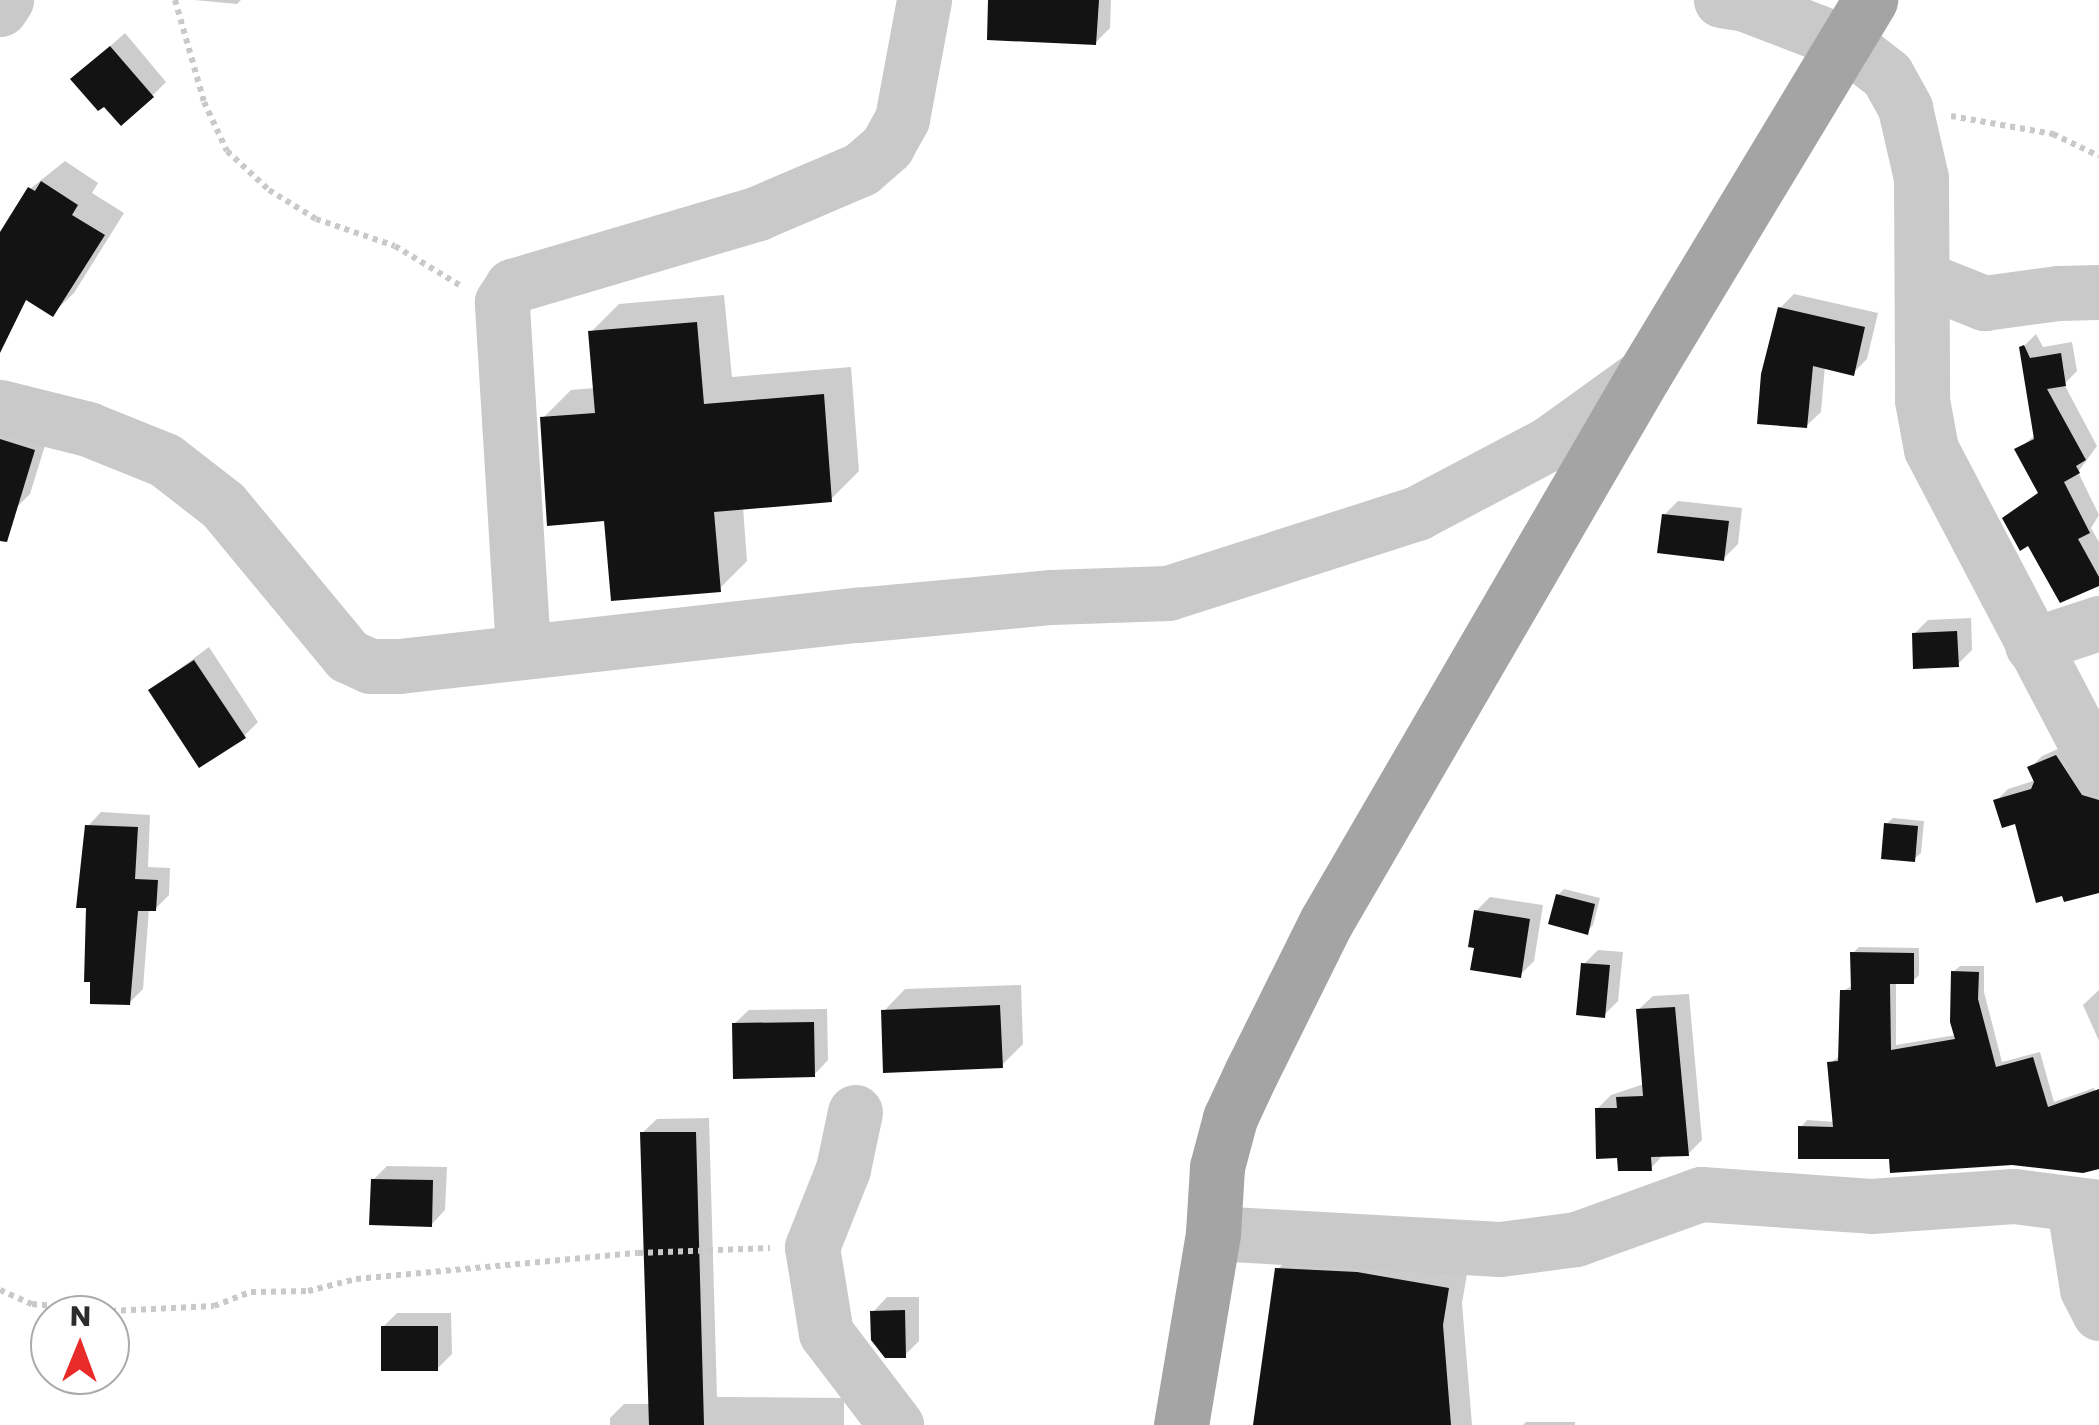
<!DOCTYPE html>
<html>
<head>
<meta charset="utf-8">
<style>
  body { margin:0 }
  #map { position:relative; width:2099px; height:1425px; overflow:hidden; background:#fff; font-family:Poppins,sans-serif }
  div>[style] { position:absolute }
  .shadow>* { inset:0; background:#0003 }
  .building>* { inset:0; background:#131313 }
  .path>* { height:6px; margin-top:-3px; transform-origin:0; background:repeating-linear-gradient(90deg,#c9c9c9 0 5px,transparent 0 10px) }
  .minor>* { height:55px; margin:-27.5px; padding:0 27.5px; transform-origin:27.5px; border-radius:27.5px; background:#c9c9c9 }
  .major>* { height:55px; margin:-27.5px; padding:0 27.5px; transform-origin:27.5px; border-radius:27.5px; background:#a4a4a4 }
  span { translate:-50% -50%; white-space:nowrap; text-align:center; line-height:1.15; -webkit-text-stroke:10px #fff; paint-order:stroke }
  .north { position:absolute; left:30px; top:1295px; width:100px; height:100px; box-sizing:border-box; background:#fff; border:2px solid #ababab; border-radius:50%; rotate:1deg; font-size:28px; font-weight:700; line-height:40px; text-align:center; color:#2c2c2c }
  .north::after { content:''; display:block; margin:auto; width:35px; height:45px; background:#e82b28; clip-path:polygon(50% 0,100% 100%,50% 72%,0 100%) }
</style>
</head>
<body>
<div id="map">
  <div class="shadow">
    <i style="clip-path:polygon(194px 0,241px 0,237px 4px)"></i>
    <i style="clip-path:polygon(991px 0,1111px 0,1110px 28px,1095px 43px)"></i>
    <i style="clip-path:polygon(125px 33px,166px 82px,153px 95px,88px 66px)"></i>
    <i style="clip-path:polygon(65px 161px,98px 183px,92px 193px,124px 213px,74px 293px,52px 314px,0 252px,0 236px,30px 189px)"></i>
    <i style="clip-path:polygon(1794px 294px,1878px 313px,1867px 359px,1853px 373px,1825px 366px,1821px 412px,1806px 426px,1780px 308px)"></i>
    <i style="clip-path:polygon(724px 295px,732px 377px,851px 367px,859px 471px,831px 499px,743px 507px,747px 561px,719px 589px,607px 518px,543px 418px,571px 390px,595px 388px,591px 332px,619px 304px)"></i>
    <i style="clip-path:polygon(2036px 334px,2043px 347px,2072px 342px,2077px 371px,2064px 384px,2097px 446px,2078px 472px,2099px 515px,2091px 528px,2099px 542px,2099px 583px,2005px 518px,2040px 491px,2018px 450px,2036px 434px,2022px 348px)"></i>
    <i style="clip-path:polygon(0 427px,48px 436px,30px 494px,16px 508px,0 503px)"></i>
    <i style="clip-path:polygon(1678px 501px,1742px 508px,1738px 544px,1724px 558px,1664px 515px)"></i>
    <i style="clip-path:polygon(1971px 618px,1972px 650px,1958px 664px,1914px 634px,1928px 620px)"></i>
    <i style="clip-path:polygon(209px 647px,258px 722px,244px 736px,151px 690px)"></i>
    <i style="clip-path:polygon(2069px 744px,2099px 786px,2099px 891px,1996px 801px,2008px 789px,2036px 780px,2030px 768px,2042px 756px)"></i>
    <i style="clip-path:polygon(101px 812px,150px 815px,148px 867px,170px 868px,169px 895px,155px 909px,149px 909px,143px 989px,129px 1003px,88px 826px)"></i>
    <i style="clip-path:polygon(1893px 818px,1924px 821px,1921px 853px,1914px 859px,1886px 824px)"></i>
    <i style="clip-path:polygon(1564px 889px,1600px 898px,1593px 925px,1587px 932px,1558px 895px)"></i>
    <i style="clip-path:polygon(1490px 897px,1543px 905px,1534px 961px,1520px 975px,1476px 911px)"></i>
    <i style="clip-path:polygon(1859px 947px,1919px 948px,1919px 975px,1913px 981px,1896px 981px,1896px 1045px,1956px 1035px,1953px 972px,1960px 966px,1984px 966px,1984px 992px,2002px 1062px,2040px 1052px,2054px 1102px,2094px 1088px,2099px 1102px,2099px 1166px,1891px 1156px,1801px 1127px,1807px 1120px,1835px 1122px,1830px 1063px,1840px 1056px,1843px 991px,1853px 985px,1853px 953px)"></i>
    <i style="clip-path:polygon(1598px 950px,1623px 952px,1618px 1001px,1604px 1015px,1584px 964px)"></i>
    <i style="clip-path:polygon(1021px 985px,1023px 1044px,1002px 1065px,884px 1011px,905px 989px)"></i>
    <i style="clip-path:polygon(2099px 990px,2099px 1041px,2083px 1005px)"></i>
    <i style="clip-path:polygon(1689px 994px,1702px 1140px,1688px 1154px,1664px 1154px,1651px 1168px,1620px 1156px,1597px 1109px,1611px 1095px,1644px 1084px,1638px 1010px,1653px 996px)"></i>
    <i style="clip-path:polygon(827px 1009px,828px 1060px,814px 1075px,734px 1024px,749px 1010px)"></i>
    <i style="clip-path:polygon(709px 1118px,717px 1397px,844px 1398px,844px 1425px,610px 1425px,610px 1418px,624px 1404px,650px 1404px,642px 1133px,657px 1119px)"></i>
    <i style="clip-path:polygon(387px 1166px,447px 1167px,445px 1210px,431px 1225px,373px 1180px)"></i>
    <i style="clip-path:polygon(1298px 1248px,1468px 1268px,1462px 1303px,1472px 1425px,1254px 1425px,1278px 1269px)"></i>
    <i style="clip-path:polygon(887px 1297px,919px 1297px,919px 1341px,905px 1355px,873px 1312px)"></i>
    <i style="clip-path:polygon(397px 1313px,451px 1313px,452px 1354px,437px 1369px,383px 1327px)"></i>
    <i style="clip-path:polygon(1526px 1422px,1575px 1422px,1575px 1425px,1523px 1425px)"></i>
  </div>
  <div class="building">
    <i style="clip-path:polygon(988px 0,1099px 0,1096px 45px,987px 40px)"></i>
    <i style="clip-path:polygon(110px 46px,154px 97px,121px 126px,104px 107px,98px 111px,70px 79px)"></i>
    <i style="clip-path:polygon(41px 181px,78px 205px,72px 215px,105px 235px,53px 317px,26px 300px,0 353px,0 232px,28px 187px,35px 191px)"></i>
    <i style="clip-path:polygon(1778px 307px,1865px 327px,1854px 376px,1813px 366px,1807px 428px,1757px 424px,1761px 374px)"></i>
    <i style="clip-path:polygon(697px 322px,704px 404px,824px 394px,832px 502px,714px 512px,721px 592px,611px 601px,604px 521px,547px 526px,540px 417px,595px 413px,588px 331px)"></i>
    <i style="clip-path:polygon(2024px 345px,2030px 358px,2061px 353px,2066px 386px,2047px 389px,2086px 460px,2076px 466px,2080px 473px,2064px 482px,2090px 533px,2078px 539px,2099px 577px,2099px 586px,2060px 603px,2028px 546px,2020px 551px,2002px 518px,2038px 493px,2014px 449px,2034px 439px,2019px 347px)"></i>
    <i style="clip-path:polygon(0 439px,35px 450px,7px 542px,0 541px)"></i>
    <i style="clip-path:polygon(1662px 514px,1729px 521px,1724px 561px,1657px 553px)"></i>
    <i style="clip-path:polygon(1957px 631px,1959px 667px,1913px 669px,1912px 633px)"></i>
    <i style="clip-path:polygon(194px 660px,246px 738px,199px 768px,148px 690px)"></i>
    <i style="clip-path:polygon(2056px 755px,2082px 795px,2099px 800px,2099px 893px,2064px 902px,2062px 896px,2036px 903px,2015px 824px,2002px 828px,1993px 800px,2031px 789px,2034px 782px,2027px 767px)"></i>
    <i style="clip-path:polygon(1884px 823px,1918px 826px,1915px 862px,1881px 859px)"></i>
    <i style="clip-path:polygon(85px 825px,138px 827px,135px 879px,158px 880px,156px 911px,138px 911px,130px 1005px,90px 1004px,90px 982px,84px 982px,86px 908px,76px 908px)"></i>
    <i style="clip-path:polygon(1556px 894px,1595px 904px,1588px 935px,1548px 924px)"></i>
    <i style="clip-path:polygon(1474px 910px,1530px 919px,1521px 978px,1470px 970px,1474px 948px,1468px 947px)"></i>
    <i style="clip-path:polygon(1850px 952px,1914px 953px,1914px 984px,1890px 984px,1891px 1050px,1955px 1039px,1950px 1022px,1951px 971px,1979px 972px,1978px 999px,1996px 1067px,2033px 1057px,2048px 1107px,2099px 1089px,2099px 1169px,2083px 1173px,2012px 1165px,1890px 1173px,1889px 1159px,1798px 1159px,1798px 1126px,1833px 1127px,1827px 1062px,1838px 1061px,1840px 990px,1851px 990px)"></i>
    <i style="clip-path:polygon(1581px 963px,1610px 965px,1605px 1018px,1576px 1015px)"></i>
    <i style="clip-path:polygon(1000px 1005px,1003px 1068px,883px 1073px,881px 1010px)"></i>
    <i style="clip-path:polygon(1675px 1007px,1689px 1156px,1651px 1157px,1652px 1171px,1618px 1171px,1617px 1158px,1596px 1159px,1595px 1108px,1617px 1108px,1616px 1097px,1643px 1096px,1636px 1009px)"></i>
    <i style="clip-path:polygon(814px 1022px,815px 1077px,733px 1079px,732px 1023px)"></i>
    <i style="clip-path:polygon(640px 1132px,696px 1132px,704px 1425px,649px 1425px)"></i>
    <i style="clip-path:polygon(371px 1179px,433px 1180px,432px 1227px,369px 1225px)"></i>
    <i style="clip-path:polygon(1275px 1268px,1357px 1272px,1449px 1288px,1443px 1325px,1451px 1425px,1253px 1425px)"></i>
    <i style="clip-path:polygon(905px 1310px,906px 1358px,885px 1358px,871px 1340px,870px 1311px)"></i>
    <i style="clip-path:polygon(381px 1326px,438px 1326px,438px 1371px,381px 1371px)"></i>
  </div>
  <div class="path">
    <i style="left:175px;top:0;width:106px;rotate:74.1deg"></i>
    <i style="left:204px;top:102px;width:54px;rotate:64.9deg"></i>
    <i style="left:227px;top:151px;width:57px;rotate:42.9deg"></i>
    <i style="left:269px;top:190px;width:55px;rotate:31.7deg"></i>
    <i style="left:316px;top:219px;width:83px;rotate:18.9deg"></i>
    <i style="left:395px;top:246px;width:77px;rotate:31.2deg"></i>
    <i style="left:1951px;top:116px;width:104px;rotate:10deg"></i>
    <i style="left:2053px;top:134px;width:51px;rotate:25.6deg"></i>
    <i style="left:0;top:1290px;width:35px;rotate:24deg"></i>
    <i style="left:32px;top:1304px;width:79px;rotate:5.1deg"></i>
    <i style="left:111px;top:1311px;width:103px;rotate:-2.8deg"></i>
    <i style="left:214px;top:1306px;width:40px;rotate:-21deg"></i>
    <i style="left:251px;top:1292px;width:57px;rotate:-1deg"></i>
    <i style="left:308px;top:1291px;width:49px;rotate:-14deg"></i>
    <i style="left:356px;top:1279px;width:283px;rotate:-5.3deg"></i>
    <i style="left:638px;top:1253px;width:132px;rotate:-2.2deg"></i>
  </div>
  <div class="minor">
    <i style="left:1721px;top:0;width:24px;rotate:9deg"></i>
    <i style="left:1745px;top:4px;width:108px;rotate:21.1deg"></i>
    <i style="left:1846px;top:43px;width:52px;rotate:38deg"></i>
    <i style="left:1887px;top:75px;width:38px;rotate:61deg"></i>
    <i style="left:1905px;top:108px;width:72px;rotate:77.1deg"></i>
    <i style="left:1921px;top:178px;width:222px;rotate:89.7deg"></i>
    <i style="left:1922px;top:400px;width:50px;rotate:79.6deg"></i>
    <i style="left:1931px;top:449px;width:361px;rotate:62.3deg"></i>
    <i style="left:0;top:9px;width:11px;rotate:-56deg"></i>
    <i style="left:1924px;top:279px;width:65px;rotate:21.8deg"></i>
    <i style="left:1984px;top:303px;width:75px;rotate:-7.7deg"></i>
    <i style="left:2058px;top:293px;width:41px;rotate:-1.4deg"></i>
    <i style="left:0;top:407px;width:91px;rotate:14deg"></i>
    <i style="left:88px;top:429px;width:83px;rotate:21.9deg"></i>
    <i style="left:165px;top:460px;width:73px;rotate:37.8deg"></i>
    <i style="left:223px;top:505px;width:196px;rotate:50.4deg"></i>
    <i style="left:348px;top:656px;width:24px;rotate:24deg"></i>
    <i style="left:370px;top:666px;width:29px"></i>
    <i style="left:399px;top:666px;width:461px;rotate:-6.4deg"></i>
    <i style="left:857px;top:615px;width:195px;rotate:-5.3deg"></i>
    <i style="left:1051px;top:597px;width:117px;rotate:-2deg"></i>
    <i style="left:1168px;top:593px;width:262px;rotate:-17.8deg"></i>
    <i style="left:1417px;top:513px;width:148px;rotate:-27.8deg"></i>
    <i style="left:1548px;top:444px;width:118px;rotate:-35.7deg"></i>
    <i style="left:2032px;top:645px;width:71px;rotate:-18.2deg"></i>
    <i style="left:523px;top:649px;width:348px;rotate:-93.5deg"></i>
    <i style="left:502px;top:302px;width:19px;rotate:-58deg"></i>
    <i style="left:512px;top:286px;width:257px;rotate:-16.5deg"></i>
    <i style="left:758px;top:213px;width:112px;rotate:-23.1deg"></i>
    <i style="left:861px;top:169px;width:35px;rotate:-41deg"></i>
    <i style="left:887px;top:146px;width:31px;rotate:-61deg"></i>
    <i style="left:902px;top:119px;width:121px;rotate:-79.5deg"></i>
    <i style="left:855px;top:1112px;width:58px;rotate:101.9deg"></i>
    <i style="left:843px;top:1169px;width:84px;rotate:111.7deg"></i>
    <i style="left:812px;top:1247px;width:87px;rotate:80.8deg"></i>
    <i style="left:826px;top:1333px;width:116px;rotate:52.7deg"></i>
    <i style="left:2074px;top:1207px;width:83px;rotate:81deg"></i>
    <i style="left:2087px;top:1289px;width:27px;rotate:63deg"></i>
    <i style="left:1213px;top:1233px;width:287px;rotate:3.2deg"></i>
    <i style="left:1500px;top:1249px;width:77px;rotate:-7.5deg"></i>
    <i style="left:1576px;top:1239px;width:133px;rotate:-19.8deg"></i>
    <i style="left:1701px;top:1194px;width:170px;rotate:4deg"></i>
    <i style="left:1871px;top:1206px;width:143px;rotate:-4deg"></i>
    <i style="left:2014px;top:1196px;width:86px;rotate:7.4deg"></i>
  </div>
  <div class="major">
    <i style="left:1181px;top:1425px;width:195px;rotate:-80.5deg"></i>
    <i style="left:1213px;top:1233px;width:66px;rotate:-86.5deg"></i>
    <i style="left:1217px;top:1167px;width:51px;rotate:-75.1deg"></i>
    <i style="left:1230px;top:1118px;width:50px;rotate:-65deg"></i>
    <i style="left:1251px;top:1073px;width:169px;rotate:-63.6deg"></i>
    <i style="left:1326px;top:922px;width:633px;rotate:-59.83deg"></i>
    <i style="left:1644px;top:375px;width:438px;rotate:-58.9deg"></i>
  </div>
  <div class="north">N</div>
</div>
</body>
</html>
